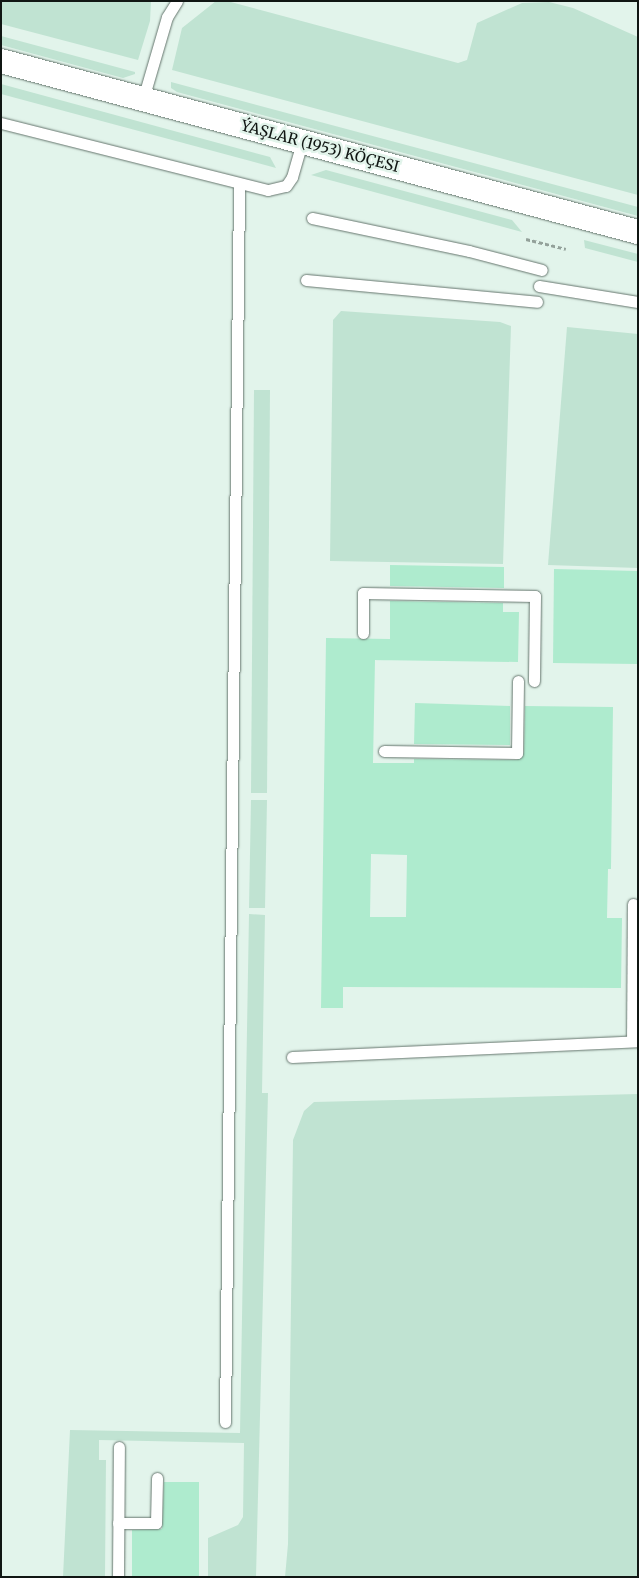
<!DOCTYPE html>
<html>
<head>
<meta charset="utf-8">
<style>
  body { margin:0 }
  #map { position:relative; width:639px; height:1578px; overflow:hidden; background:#e2f4eb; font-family:Merriweather,serif }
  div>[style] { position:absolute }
  .green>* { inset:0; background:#c0e3d2 }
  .building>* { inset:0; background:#aeebce }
  .path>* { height:3px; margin-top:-1.5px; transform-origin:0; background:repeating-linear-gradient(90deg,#93a19a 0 4px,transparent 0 6.5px) }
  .roads { filter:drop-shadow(0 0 1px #65756d) drop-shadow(0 0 1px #65756d) }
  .service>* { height:11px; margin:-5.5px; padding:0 5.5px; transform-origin:5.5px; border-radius:5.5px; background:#fff }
  .minor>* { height:24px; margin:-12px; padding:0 12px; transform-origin:12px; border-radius:12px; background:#fff }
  span { translate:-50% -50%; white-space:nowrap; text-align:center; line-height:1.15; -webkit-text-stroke:5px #e2f4eb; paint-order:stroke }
  .street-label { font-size:15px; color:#101613 }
  .frame { position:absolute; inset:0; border:2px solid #101613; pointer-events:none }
</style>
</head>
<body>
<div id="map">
  <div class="green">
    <i style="clip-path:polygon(1px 1px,151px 1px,150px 21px,138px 60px,1px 24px)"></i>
    <i style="clip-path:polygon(216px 1px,227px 1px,458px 63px,467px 60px,477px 23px,522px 3px,549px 2px,573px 8px,638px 37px,638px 195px,172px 70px,182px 28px)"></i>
    <i style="clip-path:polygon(1px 36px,135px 72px,135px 74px,123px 78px,1px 45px)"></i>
    <i style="clip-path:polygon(171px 82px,638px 207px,638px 216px,177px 92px,171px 88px)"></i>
    <i style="clip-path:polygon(1px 84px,270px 157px,276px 168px,1px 94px)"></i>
    <i style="clip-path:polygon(326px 170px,512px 220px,522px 232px,311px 175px)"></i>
    <i style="clip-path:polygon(584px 240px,638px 254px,638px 262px,585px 248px)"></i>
    <i style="clip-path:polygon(341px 311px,500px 322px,511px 326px,503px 564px,330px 561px,333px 320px)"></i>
    <i style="clip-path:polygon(567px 327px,638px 334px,638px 568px,548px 565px)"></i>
    <i style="clip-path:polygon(254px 390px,270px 390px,267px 793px,251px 793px)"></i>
    <i style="clip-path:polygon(251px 800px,267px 800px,265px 908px,249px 908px)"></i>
    <i style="clip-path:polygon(249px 914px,265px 915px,262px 1093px,268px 1093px,256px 1577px,208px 1577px,208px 1538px,238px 1525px,243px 1517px,244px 1443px,99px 1440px,99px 1460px,106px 1460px,105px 1577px,63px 1577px,70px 1430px,240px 1433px)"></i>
    <i style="clip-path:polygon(638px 1094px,638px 1577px,285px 1577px,288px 1544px,293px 1140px,304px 1111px,314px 1102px)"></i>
  </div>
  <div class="building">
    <i style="clip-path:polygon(390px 565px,504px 567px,504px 588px,390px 586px)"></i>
    <i style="clip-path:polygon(554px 569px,638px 571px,638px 664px,553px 663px)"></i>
    <i style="clip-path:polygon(evenodd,390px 601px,503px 603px,503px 612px,519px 612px,518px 662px,375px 660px,373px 763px,414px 763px,414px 759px,517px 760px,524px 753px,525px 706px,613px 707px,611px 869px,608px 869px,607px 918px,622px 918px,621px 988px,343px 987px,343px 1008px,321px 1008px,326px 638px,390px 639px,390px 601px,371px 854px,407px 855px,406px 917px,370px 917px,371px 854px)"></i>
    <i style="clip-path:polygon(415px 703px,510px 706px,510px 745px,414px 744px)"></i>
    <i style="clip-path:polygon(164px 1482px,199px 1482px,199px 1577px,132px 1577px,132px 1530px,162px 1529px)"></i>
  </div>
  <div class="path">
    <i style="left:526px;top:239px;width:41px;rotate:14deg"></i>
  </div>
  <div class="roads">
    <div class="service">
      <i style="left:143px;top:99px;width:85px;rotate:-73.7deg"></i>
      <i style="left:167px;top:17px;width:19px;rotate:-58deg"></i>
      <i style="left:1px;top:123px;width:275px;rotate:14.1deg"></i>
      <i style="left:268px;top:190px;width:18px;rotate:-13deg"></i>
      <i style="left:286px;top:186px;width:11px;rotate:-56deg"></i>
      <i style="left:292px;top:177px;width:37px;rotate:-74deg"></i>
      <i style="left:312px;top:218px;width:160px;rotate:11.9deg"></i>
      <i style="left:469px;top:251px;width:75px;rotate:14.6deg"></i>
      <i style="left:306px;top:280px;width:232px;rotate:5.4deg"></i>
      <i style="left:539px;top:286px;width:100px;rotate:9.2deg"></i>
      <i style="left:363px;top:633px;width:40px;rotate:-90deg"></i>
      <i style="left:363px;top:593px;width:172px;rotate:1deg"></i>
      <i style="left:535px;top:596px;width:85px;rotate:90.7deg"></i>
      <i style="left:384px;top:751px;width:133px;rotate:0.9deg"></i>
      <i style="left:517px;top:753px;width:72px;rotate:-89.2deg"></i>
      <i style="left:632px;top:1041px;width:137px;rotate:-89.6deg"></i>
      <i style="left:292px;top:1057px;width:346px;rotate:-2.6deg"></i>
      <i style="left:225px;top:1422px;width:1237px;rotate:-89.35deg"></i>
      <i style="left:118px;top:1523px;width:38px"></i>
      <i style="left:156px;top:1523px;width:45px;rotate:-88.7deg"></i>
      <i style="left:118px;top:1577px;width:130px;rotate:-89.6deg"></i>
    </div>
    <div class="minor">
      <i style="left:1px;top:61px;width:660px;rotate:15.03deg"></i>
    </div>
  </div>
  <div class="street-label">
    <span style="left:320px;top:146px;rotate:15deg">ÝAŞLAR (1953) KÖÇESI</span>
  </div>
  <div class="frame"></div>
</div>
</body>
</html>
